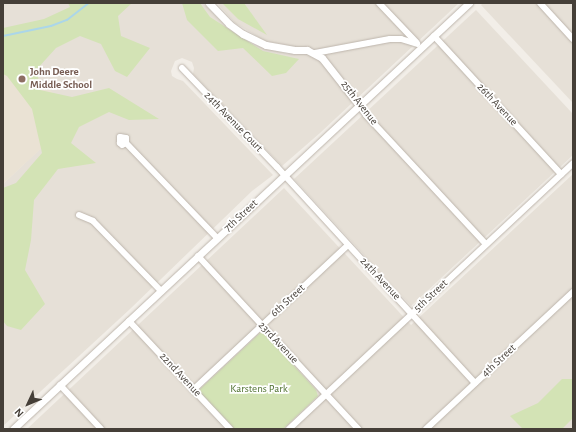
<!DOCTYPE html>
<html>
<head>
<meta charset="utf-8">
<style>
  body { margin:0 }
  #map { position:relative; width:576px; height:432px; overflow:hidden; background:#f2eee8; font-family:"Alegreya Sans",sans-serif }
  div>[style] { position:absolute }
  .residential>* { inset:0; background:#e6e0d7 }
  .education>* { inset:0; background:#eae2d4 }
  .green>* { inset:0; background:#d3e3b5 }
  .stream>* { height:2px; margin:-1px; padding:0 1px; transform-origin:1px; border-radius:1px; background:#abd6e9 }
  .roads { filter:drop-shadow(0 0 1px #bdb5ac) drop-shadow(0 0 1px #bdb5ac) }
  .minor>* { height:6px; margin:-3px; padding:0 3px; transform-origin:3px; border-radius:3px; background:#fff }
  .tertiary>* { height:7px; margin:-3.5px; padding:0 3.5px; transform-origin:3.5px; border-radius:3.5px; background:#fff }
  .dots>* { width:11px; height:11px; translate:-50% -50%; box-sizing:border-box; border:2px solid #fff; border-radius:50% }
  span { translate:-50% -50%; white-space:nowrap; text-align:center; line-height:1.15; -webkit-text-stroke:3.5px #fff; paint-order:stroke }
  .education-label { font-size:11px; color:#785e54; font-weight:700 }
  .left { translate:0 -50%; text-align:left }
  .street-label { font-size:11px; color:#453f38 }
  .park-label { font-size:11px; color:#4f7130 }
  .frame { position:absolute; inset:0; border:4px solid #453f38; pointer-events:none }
  .north { position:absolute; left:8px; top:384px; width:40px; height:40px; -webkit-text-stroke:3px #fff; paint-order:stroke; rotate:226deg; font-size:11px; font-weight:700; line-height:16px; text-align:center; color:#453f38 }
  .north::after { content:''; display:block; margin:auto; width:14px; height:18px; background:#453f38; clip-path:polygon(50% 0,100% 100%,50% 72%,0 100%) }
</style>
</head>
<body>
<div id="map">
  <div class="residential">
    <i style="clip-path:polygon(3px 3px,203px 3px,238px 39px,264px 48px,288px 54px,297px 47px,265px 41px,235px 23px,217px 3px,459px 3px,320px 133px,282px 166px,193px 74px,194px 68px,192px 62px,182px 58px,175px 61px,171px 71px,172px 76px,177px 79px,183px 81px,273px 175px,252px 191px,129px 310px,3px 426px,3px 184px,60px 130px,3px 41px)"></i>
    <i style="clip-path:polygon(483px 3px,573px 3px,573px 103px,481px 5px)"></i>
    <i style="clip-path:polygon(476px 10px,573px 114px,573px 155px,411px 306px,294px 179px)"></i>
    <i style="clip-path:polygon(573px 174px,573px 429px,27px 429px,284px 188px,411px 325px)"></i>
  </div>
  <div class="education">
    <i style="clip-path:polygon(5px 40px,75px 117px,3px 184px,3px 41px)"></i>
  </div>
  <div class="green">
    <i style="clip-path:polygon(68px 3px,132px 3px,118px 16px,121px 36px,150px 48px,127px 77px,115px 71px,101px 44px,80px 36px,56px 48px,37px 69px,40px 90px,72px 97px,109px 88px,159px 119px,129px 120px,109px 112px,79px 127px,71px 143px,96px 163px,58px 169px,34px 200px,31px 240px,25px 270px,45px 304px,21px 330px,7px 326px,3px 321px,3px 188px,16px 183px,42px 153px,32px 109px,7px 76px,3px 74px,3px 28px,44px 19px,70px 7px)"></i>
    <i style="clip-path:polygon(182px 3px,200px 3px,210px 17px,263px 51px,299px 59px,286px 73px,272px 76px,243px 48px,218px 51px,187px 20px)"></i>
    <i style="clip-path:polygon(222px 3px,244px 3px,267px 35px,238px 19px)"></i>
    <i style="clip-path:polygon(260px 333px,265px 334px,316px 390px,318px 396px,283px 429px,235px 429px,201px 394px,200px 389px)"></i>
    <i style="clip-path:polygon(562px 379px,573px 379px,573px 418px,562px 429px,523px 429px,510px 416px,538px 403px)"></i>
  </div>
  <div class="stream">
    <i style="left:3px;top:36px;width:49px;rotate:-11.8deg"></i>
    <i style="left:51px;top:26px;width:17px;rotate:-21deg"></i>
    <i style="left:67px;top:20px;width:28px;rotate:-38deg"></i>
  </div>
  <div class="roads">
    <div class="minor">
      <i style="left:379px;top:3px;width:54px;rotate:46.5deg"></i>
      <i style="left:540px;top:3px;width:49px;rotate:47.5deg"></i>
      <i style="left:434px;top:36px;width:188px;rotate:47.4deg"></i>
      <i style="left:315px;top:53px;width:76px;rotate:-10.6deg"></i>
      <i style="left:390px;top:39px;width:11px"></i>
      <i style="left:401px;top:39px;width:17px;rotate:17deg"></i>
      <i style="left:182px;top:68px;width:137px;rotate:46.2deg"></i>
      <i style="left:277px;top:167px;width:293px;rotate:47.5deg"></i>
      <i style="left:359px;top:105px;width:12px;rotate:55deg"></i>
      <i style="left:366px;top:115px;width:176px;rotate:47.1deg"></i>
      <i style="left:126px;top:143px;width:4px;rotate:153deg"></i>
      <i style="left:122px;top:145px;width:3px;rotate:-135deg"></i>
      <i style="left:120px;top:143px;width:6px;rotate:-90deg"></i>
      <i style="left:120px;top:137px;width:6px;rotate:9deg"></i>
      <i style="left:126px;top:138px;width:5px;rotate:90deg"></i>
      <i style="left:126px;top:143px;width:132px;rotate:46.2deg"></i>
      <i style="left:79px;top:215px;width:15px;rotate:23deg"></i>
      <i style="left:93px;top:221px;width:98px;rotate:45.8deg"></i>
      <i style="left:198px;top:256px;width:236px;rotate:47.2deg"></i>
      <i style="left:129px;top:321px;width:148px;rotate:46.9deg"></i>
      <i style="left:60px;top:385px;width:60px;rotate:47deg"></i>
      <i style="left:193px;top:390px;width:212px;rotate:-43.1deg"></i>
      <i style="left:289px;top:429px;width:389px;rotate:-43.1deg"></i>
      <i style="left:426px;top:429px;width:201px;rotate:-43deg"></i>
    </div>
    <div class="tertiary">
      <i style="left:209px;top:3px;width:29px;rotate:46deg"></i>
      <i style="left:229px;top:24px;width:17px;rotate:36deg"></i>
      <i style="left:243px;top:34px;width:25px;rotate:26deg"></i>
      <i style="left:266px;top:45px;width:29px;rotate:10deg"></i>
      <i style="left:295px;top:50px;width:12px"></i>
      <i style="left:307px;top:50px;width:17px;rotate:28deg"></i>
      <i style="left:322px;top:58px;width:60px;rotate:51.8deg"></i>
      <i style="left:13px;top:429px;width:624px;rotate:-43.05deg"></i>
    </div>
  </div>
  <div class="dots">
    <i style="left:22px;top:79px;background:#8d6e63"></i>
  </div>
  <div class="education-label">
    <span class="left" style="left:30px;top:79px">John Deere<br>Middle School</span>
  </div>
  <div class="street-label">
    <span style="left:359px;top:103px;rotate:52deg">25th Avenue</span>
    <span style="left:497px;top:105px;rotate:47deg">26th Avenue</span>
    <span style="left:233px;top:122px;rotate:46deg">24th Avenue Court</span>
    <span style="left:241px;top:216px;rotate:-43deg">7th Street</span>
    <span style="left:380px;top:279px;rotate:47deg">24th Avenue</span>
    <span style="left:431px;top:296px;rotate:-43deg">5th Street</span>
    <span style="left:288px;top:301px;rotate:-43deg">6th Street</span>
    <span style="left:278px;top:343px;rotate:47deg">23rd Avenue</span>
    <span style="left:499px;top:361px;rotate:-43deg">4th Street</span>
    <span style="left:180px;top:375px;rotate:47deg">22nd Avenue</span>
  </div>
  <div class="park-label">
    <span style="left:259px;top:389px">Karstens Park</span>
  </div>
  <div class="frame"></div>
  <div class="north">N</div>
</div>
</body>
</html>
